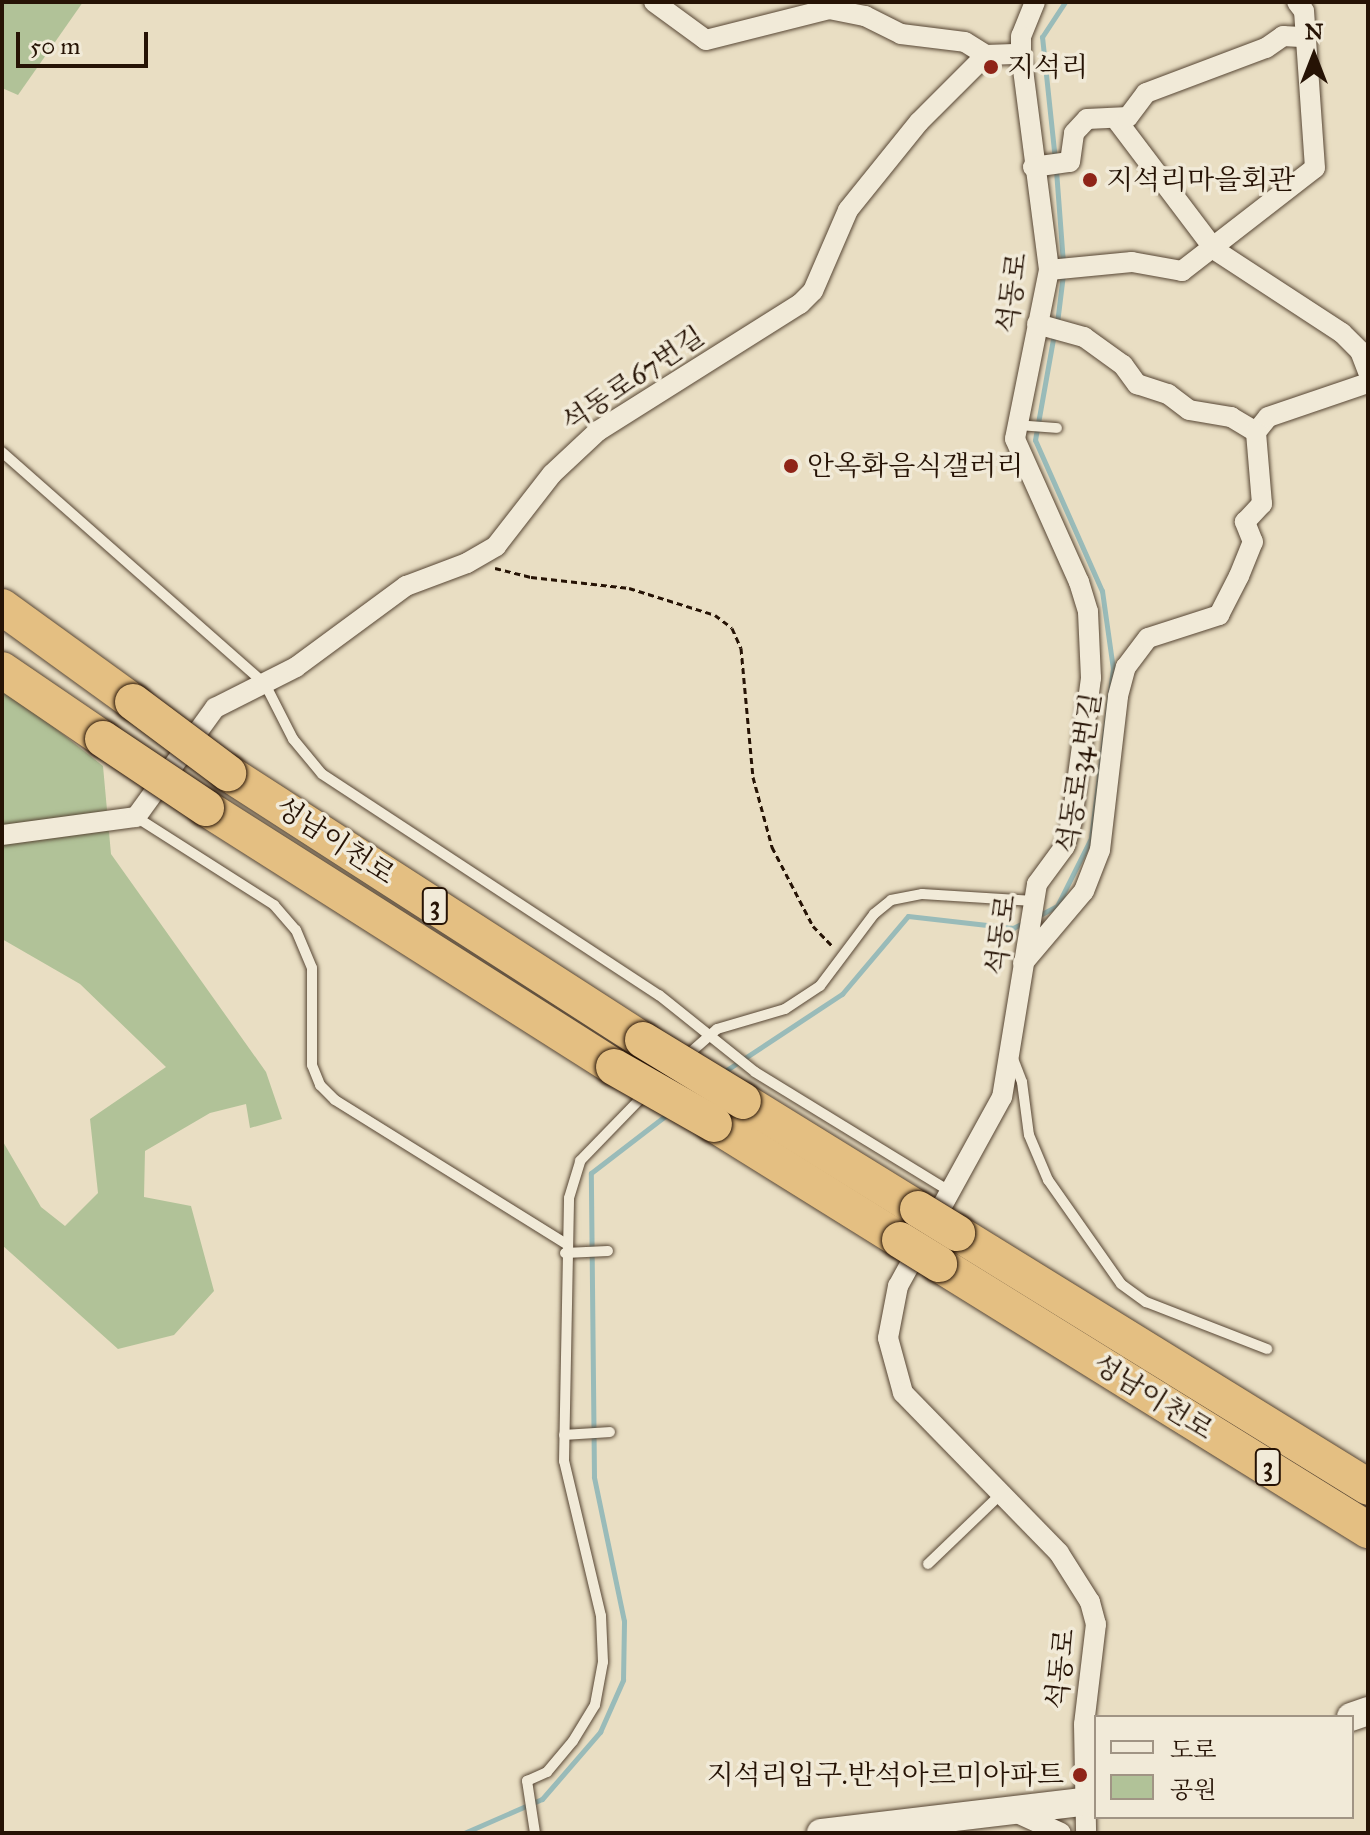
<!DOCTYPE html>
<html>
<head>
<meta charset="utf-8">
<style>
  body { margin:0 }
  #map { position:relative; width:1370px; height:1835px; overflow:hidden; background:#e9dec3; font-family:"IM FELL Great Primer","Noto Serif KR",serif }
  div>[style] { position:absolute }
  .green>* { inset:0; background:#b1c298 }
  .stream>* { height:5px; margin:-2.5px; padding:0 2.5px; transform-origin:2.5px; border-radius:2.5px; background:#99bbb9 }
  .path>* { height:3px; margin-top:-1.5px; transform-origin:0; background:repeating-linear-gradient(90deg,#261305 0 6px,transparent 0 10px) }
  .roads { filter:drop-shadow(0 0 2px #574634) drop-shadow(0 0 2px #574634) }
  .lane>* { height:10px; margin:-5px; padding:0 5px; transform-origin:5px; border-radius:5px; background:#f1ead8 }
  .street>* { height:20px; margin:-10px; padding:0 10px; transform-origin:10px; border-radius:10px; background:#f1ead8 }
  .secondary>* { height:28px; margin:-14px; padding:0 14px; transform-origin:14px; border-radius:14px; background:#f1ead8 }
  .highway>* { height:36px; margin:-18px; padding:0 18px; transform-origin:18px; border-radius:18px; background:#e4bf82 }
  .bridges { filter:drop-shadow(0 0 2px #261305) drop-shadow(0 0 2px #261305) }
  .highway-bridge>* { height:36px; margin:-18px; padding:0 18px; transform-origin:18px; border-radius:18px; background:#e4bf82 }
  .dots>* { width:22px; height:22px; translate:-50% -50%; box-sizing:border-box; border:4px solid #f1ead8; border-radius:50% }
  span { translate:-50% -50%; white-space:nowrap; text-align:center; line-height:1.15; -webkit-text-stroke:7px #f1ead8; paint-order:stroke }
  .shield-label span { padding:2px 6px; background:#f1ead8; border:2px solid; border-radius:6px; -webkit-text-stroke-width:0 }
  .shield-label { font-size:26px; color:#261305; font-weight:700 }
  .poi-label { font-size:28px; color:#261305 }
  .left { translate:0 -50%; text-align:left }
  .right { translate:-100% -50%; text-align:right }
  .street-label { font-size:28px; color:#261305 }
  .frame { position:absolute; inset:0; border:4px solid #261305; pointer-events:none }
  .legend { position:absolute; left:1094px; top:1715px; width:260px; height:104px; box-sizing:border-box; background:#f1ead8; border:2px solid #a09484; margin:0; padding:10px 14px; list-style:none; font-size:24px; color:#261305 }
  .legend li { display:flex; align-items:center; gap:16px; height:40px }
  .legend b { width:40px; border:2px solid #a09484 }
  .north { position:absolute; left:1274px; top:16px; width:80px; height:80px; -webkit-text-stroke:6px #f1ead8; paint-order:stroke; rotate:0deg; font-size:22px; font-weight:700; line-height:32px; text-align:center; color:#261305 }
  .north::after { content:''; display:block; margin:auto; width:28px; height:36px; background:#261305; clip-path:polygon(50% 0,100% 100%,50% 72%,0 100%) }
  .scale { position:absolute; left:16px; top:32px; width:132px; height:36px; box-sizing:border-box; border:4px solid #261305; border-top:0; padding-left:10px; font-size:24px; line-height:28px; white-space:nowrap; color:#261305; -webkit-text-stroke:6px #f1ead8; paint-order:stroke }
</style>
</head>
<body>
<div id="map">
  <div class="green">
    <i style="clip-path:polygon(2px 2px,83px 2px,18px 95px,2px 88px)"></i>
    <i style="clip-path:polygon(2px 686px,103px 766px,111px 854px,266px 1072px,282px 1119px,250px 1128px,246px 1104px,210px 1113px,145px 1151px,144px 1197px,191px 1206px,214px 1291px,174px 1335px,118px 1349px,2px 1245px,2px 1140px,41px 1207px,65px 1226px,98px 1193px,90px 1119px,166px 1067px,80px 984px,2px 939px)"></i>
  </div>
  <div class="stream">
    <i style="left:1055px;top:160px;width:124px;rotate:-96deg"></i>
    <i style="left:1042px;top:37px;width:42px;rotate:-56.7deg"></i>
    <i style="left:1056px;top:170px;width:94px;rotate:85.7deg"></i>
    <i style="left:1057px;top:323px;width:49px;rotate:-83deg"></i>
    <i style="left:1038px;top:916px;width:21px;rotate:-28deg"></i>
    <i style="left:1057px;top:906px;width:76px;rotate:-63.4deg"></i>
    <i style="left:1091px;top:838px;width:170px;rotate:-82.6deg"></i>
    <i style="left:1113px;top:669px;width:79px;rotate:-98deg"></i>
    <i style="left:1102px;top:591px;width:165px;rotate:-113.9deg"></i>
    <i style="left:1035px;top:440px;width:109px;rotate:-79.9deg"></i>
    <i style="left:722px;top:1073px;width:144px;rotate:-33.4deg"></i>
    <i style="left:842px;top:994px;width:102px;rotate:-49.8deg"></i>
    <i style="left:908px;top:916px;width:106px;rotate:6.5deg"></i>
    <i style="left:1013px;top:928px;width:13px;rotate:-27deg"></i>
    <i style="left:464px;top:1833px;width:85px;rotate:-23.6deg"></i>
    <i style="left:542px;top:1799px;width:89px;rotate:-49.1deg"></i>
    <i style="left:600px;top:1732px;width:57px;rotate:-66.1deg"></i>
    <i style="left:623px;top:1680px;width:59px;rotate:-89deg"></i>
    <i style="left:624px;top:1621px;width:147px;rotate:-101.8deg"></i>
    <i style="left:594px;top:1477px;width:304px;rotate:-90.6deg"></i>
    <i style="left:591px;top:1173px;width:98px;rotate:-37.6deg"></i>
  </div>
  <div class="path">
    <i style="left:495px;top:568px;width:37px;rotate:14deg"></i>
    <i style="left:531px;top:577px;width:99px;rotate:6.4deg"></i>
    <i style="left:629px;top:588px;width:90px;rotate:17.4deg"></i>
    <i style="left:715px;top:615px;width:21px;rotate:37deg"></i>
    <i style="left:732px;top:628px;width:22px;rotate:66deg"></i>
    <i style="left:741px;top:648px;width:130px;rotate:84.7deg"></i>
    <i style="left:753px;top:777px;width:73px;rotate:74.8deg"></i>
    <i style="left:772px;top:847px;width:89px;rotate:62.6deg"></i>
    <i style="left:813px;top:926px;width:28px;rotate:46deg"></i>
  </div>
  <div class="roads">
    <div class="lane">
      <i style="left:1017px;top:425px;width:40px;rotate:4.3deg"></i>
      <i style="left:2px;top:452px;width:351px;rotate:41.4deg"></i>
      <i style="left:265px;top:684px;width:62px;rotate:63deg"></i>
      <i style="left:293px;top:739px;width:45px;rotate:50.4deg"></i>
      <i style="left:322px;top:774px;width:403px;rotate:33.3deg"></i>
      <i style="left:659px;top:995px;width:123px;rotate:38.7deg"></i>
      <i style="left:755px;top:1072px;width:230px;rotate:31.5deg"></i>
      <i style="left:136px;top:817px;width:164px;rotate:32.5deg"></i>
      <i style="left:274px;top:905px;width:33px;rotate:49deg"></i>
      <i style="left:296px;top:930px;width:41px;rotate:67.2deg"></i>
      <i style="left:312px;top:968px;width:97px;rotate:90deg"></i>
      <i style="left:312px;top:1065px;width:22px;rotate:68deg"></i>
      <i style="left:320px;top:1085px;width:21px;rotate:45deg"></i>
      <i style="left:335px;top:1100px;width:272px;rotate:31.9deg"></i>
      <i style="left:1012px;top:1056px;width:28px;rotate:69deg"></i>
      <i style="left:1022px;top:1082px;width:53px;rotate:82.5deg"></i>
      <i style="left:1029px;top:1135px;width:49px;rotate:67.1deg"></i>
      <i style="left:1048px;top:1180px;width:127px;rotate:54.9deg"></i>
      <i style="left:1121px;top:1284px;width:31px;rotate:36deg"></i>
      <i style="left:1146px;top:1302px;width:130px;rotate:21.2deg"></i>
      <i style="left:683px;top:1059px;width:45px;rotate:-41.4deg"></i>
      <i style="left:717px;top:1029px;width:71px;rotate:-16.4deg"></i>
      <i style="left:785px;top:1009px;width:42px;rotate:-33.3deg"></i>
      <i style="left:820px;top:986px;width:90px;rotate:-53.1deg"></i>
      <i style="left:874px;top:914px;width:22px;rotate:-39deg"></i>
      <i style="left:891px;top:900px;width:32px;rotate:-11deg"></i>
      <i style="left:922px;top:894px;width:112px;rotate:3.6deg"></i>
      <i style="left:565px;top:1253px;width:43px;rotate:-2.7deg"></i>
      <i style="left:564px;top:1435px;width:46px;rotate:-3.7deg"></i>
      <i style="left:928px;top:1564px;width:98px;rotate:-43.8deg"></i>
      <i style="left:535px;top:1833px;width:53px;rotate:-98.7deg"></i>
      <i style="left:527px;top:1781px;width:22px;rotate:-24deg"></i>
      <i style="left:547px;top:1772px;width:40px;rotate:-50deg"></i>
      <i style="left:573px;top:1741px;width:42px;rotate:-58.6deg"></i>
      <i style="left:595px;top:1705px;width:44px;rotate:-79.5deg"></i>
      <i style="left:603px;top:1662px;width:46px;rotate:-92.5deg"></i>
      <i style="left:601px;top:1616px;width:159px;rotate:-103.4deg"></i>
      <i style="left:564px;top:1461px;width:263px;rotate:-88.9deg"></i>
      <i style="left:569px;top:1198px;width:39px;rotate:-73deg"></i>
      <i style="left:580px;top:1161px;width:93px;rotate:-45.9deg"></i>
    </div>
    <div class="street">
      <i style="left:654px;top:2px;width:64px;rotate:36.2deg"></i>
      <i style="left:706px;top:40px;width:127px;rotate:-14.1deg"></i>
      <i style="left:829px;top:9px;width:37px;rotate:11deg"></i>
      <i style="left:865px;top:16px;width:40px;rotate:26.6deg"></i>
      <i style="left:901px;top:34px;width:64px;rotate:7.1deg"></i>
      <i style="left:965px;top:42px;width:25px;rotate:32deg"></i>
      <i style="left:1035px;top:2px;width:37px;rotate:112deg"></i>
      <i style="left:1021px;top:36px;width:18px;rotate:90deg"></i>
      <i style="left:1021px;top:54px;width:218px;rotate:82.6deg"></i>
      <i style="left:1049px;top:270px;width:172px;rotate:101.4deg"></i>
      <i style="left:1015px;top:439px;width:157px;rotate:65.9deg"></i>
      <i style="left:1079px;top:582px;width:31px;rotate:73deg"></i>
      <i style="left:1088px;top:612px;width:66px;rotate:87.4deg"></i>
      <i style="left:1091px;top:678px;width:144px;rotate:97.6deg"></i>
      <i style="left:1072px;top:821px;width:26px;rotate:106deg"></i>
      <i style="left:1065px;top:846px;width:47px;rotate:126.4deg"></i>
      <i style="left:1037px;top:884px;width:216px;rotate:99.3deg"></i>
      <i style="left:1002px;top:1097px;width:216px;rotate:118.8deg"></i>
      <i style="left:898px;top:1286px;width:53px;rotate:100.9deg"></i>
      <i style="left:888px;top:1338px;width:57px;rotate:74.7deg"></i>
      <i style="left:903px;top:1393px;width:223px;rotate:45.7deg"></i>
      <i style="left:1059px;top:1553px;width:58px;rotate:57.7deg"></i>
      <i style="left:1090px;top:1602px;width:23px;rotate:75deg"></i>
      <i style="left:1096px;top:1624px;width:101px;rotate:96.8deg"></i>
      <i style="left:1084px;top:1724px;width:109px;rotate:88.9deg"></i>
      <i style="left:1115px;top:118px;width:166px;rotate:52.9deg"></i>
      <i style="left:1215px;top:250px;width:152px;rotate:33.2deg"></i>
      <i style="left:1342px;top:333px;width:25px;rotate:45deg"></i>
      <i style="left:1360px;top:351px;width:22px;rotate:69deg"></i>
      <i style="left:1033px;top:167px;width:37px;rotate:-8deg"></i>
      <i style="left:1070px;top:162px;width:29px;rotate:-82deg"></i>
      <i style="left:1074px;top:133px;width:19px;rotate:-47deg"></i>
      <i style="left:1087px;top:119px;width:41px;rotate:-2.8deg"></i>
      <i style="left:1128px;top:117px;width:30px;rotate:-53deg"></i>
      <i style="left:1146px;top:93px;width:128px;rotate:-20.6deg"></i>
      <i style="left:1266px;top:48px;width:21px;rotate:-35deg"></i>
      <i style="left:1283px;top:36px;width:22px;rotate:3deg"></i>
      <i style="left:1049px;top:270px;width:83px;rotate:-5.5deg"></i>
      <i style="left:1132px;top:262px;width:51px;rotate:10.2deg"></i>
      <i style="left:1182px;top:271px;width:168px;rotate:-37.8deg"></i>
      <i style="left:1315px;top:168px;width:157px;rotate:-94deg"></i>
      <i style="left:1304px;top:11px;width:11px;rotate:-128deg"></i>
      <i style="left:1037px;top:324px;width:49px;rotate:15.5deg"></i>
      <i style="left:1084px;top:337px;width:48px;rotate:35.7deg"></i>
      <i style="left:1123px;top:365px;width:24px;rotate:54deg"></i>
      <i style="left:1137px;top:384px;width:33px;rotate:18deg"></i>
      <i style="left:1168px;top:394px;width:26px;rotate:37deg"></i>
      <i style="left:1189px;top:410px;width:43px;rotate:9.5deg"></i>
      <i style="left:1231px;top:417px;width:29px;rotate:31deg"></i>
      <i style="left:2px;top:835px;width:135px;rotate:-7.7deg"></i>
      <i style="left:136px;top:817px;width:135px;rotate:-54.1deg"></i>
      <i style="left:215px;top:708px;width:91px;rotate:-26.8deg"></i>
      <i style="left:296px;top:667px;width:137px;rotate:-36.4deg"></i>
      <i style="left:406px;top:586px;width:65px;rotate:-20.7deg"></i>
      <i style="left:467px;top:563px;width:34px;rotate:-30deg"></i>
      <i style="left:496px;top:546px;width:91px;rotate:-52.1deg"></i>
      <i style="left:552px;top:474px;width:63px;rotate:-43.1deg"></i>
      <i style="left:598px;top:431px;width:239px;rotate:-32.2deg"></i>
      <i style="left:800px;top:304px;width:18px;rotate:-45deg"></i>
      <i style="left:813px;top:291px;width:88px;rotate:-66.6deg"></i>
      <i style="left:848px;top:210px;width:113px;rotate:-51.1deg"></i>
      <i style="left:919px;top:122px;width:95px;rotate:-45deg"></i>
      <i style="left:986px;top:55px;width:35px;rotate:-2deg"></i>
      <i style="left:1023px;top:963px;width:94px;rotate:-49.7deg"></i>
      <i style="left:1084px;top:891px;width:44px;rotate:-68.7deg"></i>
      <i style="left:1100px;top:850px;width:155px;rotate:-83.3deg"></i>
      <i style="left:1118px;top:696px;width:30px;rotate:-75deg"></i>
      <i style="left:1126px;top:667px;width:36px;rotate:-53deg"></i>
      <i style="left:1148px;top:638px;width:75px;rotate:-17.9deg"></i>
      <i style="left:1219px;top:615px;width:44px;rotate:-62.9deg"></i>
      <i style="left:1239px;top:576px;width:37px;rotate:-68deg"></i>
      <i style="left:1253px;top:542px;width:22px;rotate:-112deg"></i>
      <i style="left:1245px;top:522px;width:25px;rotate:-47deg"></i>
      <i style="left:1262px;top:504px;width:72px;rotate:-94.8deg"></i>
      <i style="left:1256px;top:432px;width:19px;rotate:-51deg"></i>
      <i style="left:1268px;top:417px;width:106px;rotate:-18.8deg"></i>
      <i style="left:1017px;top:1813px;width:48px;rotate:24.4deg"></i>
    </div>
    <div class="secondary">
      <i style="left:1351px;top:1717px;width:18px;rotate:-19deg"></i>
      <i style="left:821px;top:1833px;width:277px;rotate:-6.8deg"></i>
    </div>
    <div class="highway">
      <i style="left:2px;top:607px;width:162px;rotate:35.9deg"></i>
      <i style="left:2px;top:670px;width:122px;rotate:34.3deg"></i>
      <i style="left:228px;top:773px;width:493px;rotate:32.8deg"></i>
      <i style="left:206px;top:808px;width:483px;rotate:32.4deg"></i>
      <i style="left:743px;top:1101px;width:206px;rotate:31.7deg"></i>
      <i style="left:714px;top:1124px;width:219px;rotate:31.9deg"></i>
      <i style="left:957px;top:1233px;width:483px;rotate:31.7deg"></i>
      <i style="left:939px;top:1264px;width:505px;rotate:31.8deg"></i>
    </div>
  </div>
  <div class="bridges">
    <div class="highway-bridge">
      <i style="left:133px;top:702px;width:119px;rotate:36.8deg"></i>
      <i style="left:103px;top:739px;width:124px;rotate:33.8deg"></i>
      <i style="left:643px;top:1040px;width:117px;rotate:31.4deg"></i>
      <i style="left:614px;top:1067px;width:115px;rotate:29.7deg"></i>
      <i style="left:918px;top:1209px;width:46px;rotate:31.6deg"></i>
      <i style="left:900px;top:1240px;width:46px;rotate:31.6deg"></i>
    </div>
  </div>
  <div class="dots">
    <i style="left:991px;top:67px;background:#8f2418"></i>
    <i style="left:1090px;top:180px;background:#8f2418"></i>
    <i style="left:791px;top:466px;background:#8f2418"></i>
    <i style="left:1080px;top:1775px;background:#8f2418"></i>
  </div>
  <div class="shield-label">
    <span style="left:435px;top:906px">3</span>
    <span style="left:1268px;top:1467px">3</span>
  </div>
  <div class="poi-label">
    <span class="left" style="left:1007px;top:67px">지석리</span>
    <span class="left" style="left:1106px;top:180px">지석리마을회관</span>
    <span class="left" style="left:807px;top:466px">안옥화음식갤러리</span>
    <span class="right" style="left:1064px;top:1775px">지석리입구.반석아르미아파트</span>
  </div>
  <div class="street-label">
    <span style="left:1012px;top:293px;rotate:-82deg">석동로</span>
    <span style="left:633px;top:379px;rotate:-34deg">석동로67번길</span>
    <span style="left:1079px;top:773px;rotate:-81deg">석동로34번길</span>
    <span style="left:335px;top:841px;rotate:33deg">성남이천로</span>
    <span style="left:1001px;top:935px;rotate:-82deg">석동로</span>
    <span style="left:1153px;top:1397px;rotate:32deg">성남이천로</span>
    <span style="left:1061px;top:1669px;rotate:-84deg">석동로</span>
  </div>
  <div class="frame"></div>
  <ul class="legend">
  <li><b style="height:10px;background:#f1ead8"></b>도로</li>
  <li><b style="height:22px;background:#b1c298"></b>공원</li>
  </ul>
  <div class="north">N</div>
  <div class="scale">50 m</div>
</div>
</body>
</html>
